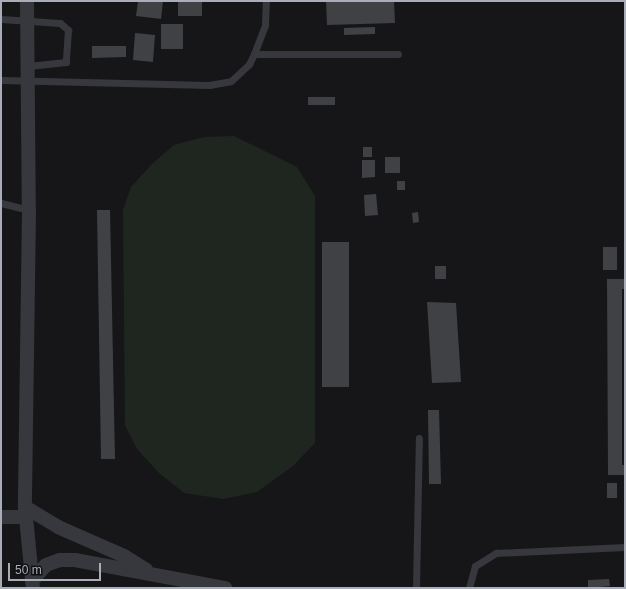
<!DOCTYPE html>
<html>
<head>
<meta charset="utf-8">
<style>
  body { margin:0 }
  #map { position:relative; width:626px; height:589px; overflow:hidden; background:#161618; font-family:Arial,sans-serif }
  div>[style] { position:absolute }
  .green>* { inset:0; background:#1e261f }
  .building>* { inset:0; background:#404145 }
  .lane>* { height:7px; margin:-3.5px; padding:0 3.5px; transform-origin:3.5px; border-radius:3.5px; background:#37383d }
  .street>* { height:14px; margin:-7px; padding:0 7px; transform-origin:7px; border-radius:7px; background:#37383d }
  span { translate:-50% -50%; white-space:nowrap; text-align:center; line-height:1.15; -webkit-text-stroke:3.5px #111113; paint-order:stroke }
  .frame { position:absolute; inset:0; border:2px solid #a8adb8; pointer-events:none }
  .scale { position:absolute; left:8px; top:563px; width:93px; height:18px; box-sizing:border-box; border:2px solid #a8adb8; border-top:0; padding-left:5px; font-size:12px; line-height:14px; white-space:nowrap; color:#a8adb8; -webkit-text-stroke:3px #111113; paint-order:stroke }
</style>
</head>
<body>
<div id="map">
  <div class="green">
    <i style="clip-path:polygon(234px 136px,297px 167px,315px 196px,315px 443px,293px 466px,257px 492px,223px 499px,184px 493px,159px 473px,137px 449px,125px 425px,123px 210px,131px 187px,152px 164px,174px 145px,204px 137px)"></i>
  </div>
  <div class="building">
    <i style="clip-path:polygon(138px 1px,163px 1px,161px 19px,136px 16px)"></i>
    <i style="clip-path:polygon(178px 1px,202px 1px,202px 16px,178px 16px)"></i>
    <i style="clip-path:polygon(326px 1px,394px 1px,395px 23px,327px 25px)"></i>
    <i style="clip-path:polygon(161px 24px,183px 24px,183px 49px,161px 49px)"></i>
    <i style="clip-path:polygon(375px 27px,375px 34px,344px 35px,344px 28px)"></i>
    <i style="clip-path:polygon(135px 33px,155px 35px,153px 62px,133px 60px)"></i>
    <i style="clip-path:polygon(92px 46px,126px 46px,126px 57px,92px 58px)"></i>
    <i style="clip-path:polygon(308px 97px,335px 97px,335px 105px,308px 105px)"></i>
    <i style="clip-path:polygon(363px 147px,372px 147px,372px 157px,363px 157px)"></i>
    <i style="clip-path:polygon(385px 157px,400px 157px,400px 173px,385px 173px)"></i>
    <i style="clip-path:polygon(362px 160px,375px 160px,375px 177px,362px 178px)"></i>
    <i style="clip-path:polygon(397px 181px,405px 181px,405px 190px,397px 190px)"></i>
    <i style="clip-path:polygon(376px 194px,378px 215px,365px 216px,364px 195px)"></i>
    <i style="clip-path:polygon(97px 210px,110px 210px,115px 459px,101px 459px)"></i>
    <i style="clip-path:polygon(418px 212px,419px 222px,413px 223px,412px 213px)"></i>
    <i style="clip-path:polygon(322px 242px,349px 242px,349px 387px,322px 387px)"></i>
    <i style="clip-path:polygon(603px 247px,617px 247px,617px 270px,603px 270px)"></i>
    <i style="clip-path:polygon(435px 266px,446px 266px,446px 279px,435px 279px)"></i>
    <i style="clip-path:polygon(607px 279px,625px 279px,625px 289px,622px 289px,622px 465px,625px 465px,625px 475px,608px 475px)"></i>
    <i style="clip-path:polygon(427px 302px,456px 303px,461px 382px,432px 383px)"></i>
    <i style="clip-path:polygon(428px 410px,439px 410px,441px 484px,429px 484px)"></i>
    <i style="clip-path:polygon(607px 483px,617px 483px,617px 498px,607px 498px)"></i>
    <i style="clip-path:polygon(609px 579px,610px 586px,588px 588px,588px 580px)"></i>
  </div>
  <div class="lane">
    <i style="left:1px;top:19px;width:59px;rotate:3.9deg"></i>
    <i style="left:60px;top:23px;width:11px;rotate:41deg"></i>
    <i style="left:68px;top:30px;width:32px;rotate:94deg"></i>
    <i style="left:66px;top:62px;width:38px;rotate:174deg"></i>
    <i style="left:254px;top:54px;width:144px"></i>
    <i style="left:1px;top:80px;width:208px;rotate:1.4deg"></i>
    <i style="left:209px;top:85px;width:22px;rotate:-10deg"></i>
    <i style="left:231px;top:81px;width:25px;rotate:-43deg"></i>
    <i style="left:249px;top:64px;width:11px;rotate:-63deg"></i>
    <i style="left:254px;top:54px;width:31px;rotate:-69deg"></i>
    <i style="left:265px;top:25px;width:24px;rotate:-88deg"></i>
    <i style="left:1px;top:203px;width:29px;rotate:14deg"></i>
    <i style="left:416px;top:588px;width:150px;rotate:-88.9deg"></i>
    <i style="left:469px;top:588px;width:23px;rotate:-75deg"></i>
    <i style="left:475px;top:566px;width:25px;rotate:-32deg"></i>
    <i style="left:496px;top:553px;width:129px;rotate:-2.7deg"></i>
  </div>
  <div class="street">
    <i style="left:27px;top:1px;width:209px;rotate:89.5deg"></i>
    <i style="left:29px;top:210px;width:297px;rotate:90.8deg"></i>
    <i style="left:25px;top:507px;width:81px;rotate:84.4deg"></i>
    <i style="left:25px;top:507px;width:39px;rotate:31deg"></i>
    <i style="left:58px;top:527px;width:72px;rotate:23.7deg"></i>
    <i style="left:124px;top:556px;width:26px;rotate:32deg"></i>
    <i style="left:1px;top:517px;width:25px"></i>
    <i style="left:32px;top:581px;width:21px;rotate:-49deg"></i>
    <i style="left:46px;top:565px;width:15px;rotate:-20deg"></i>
    <i style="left:60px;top:560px;width:15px"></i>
    <i style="left:75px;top:560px;width:153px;rotate:10.6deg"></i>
  </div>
  <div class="frame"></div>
  <div class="scale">50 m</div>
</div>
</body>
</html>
